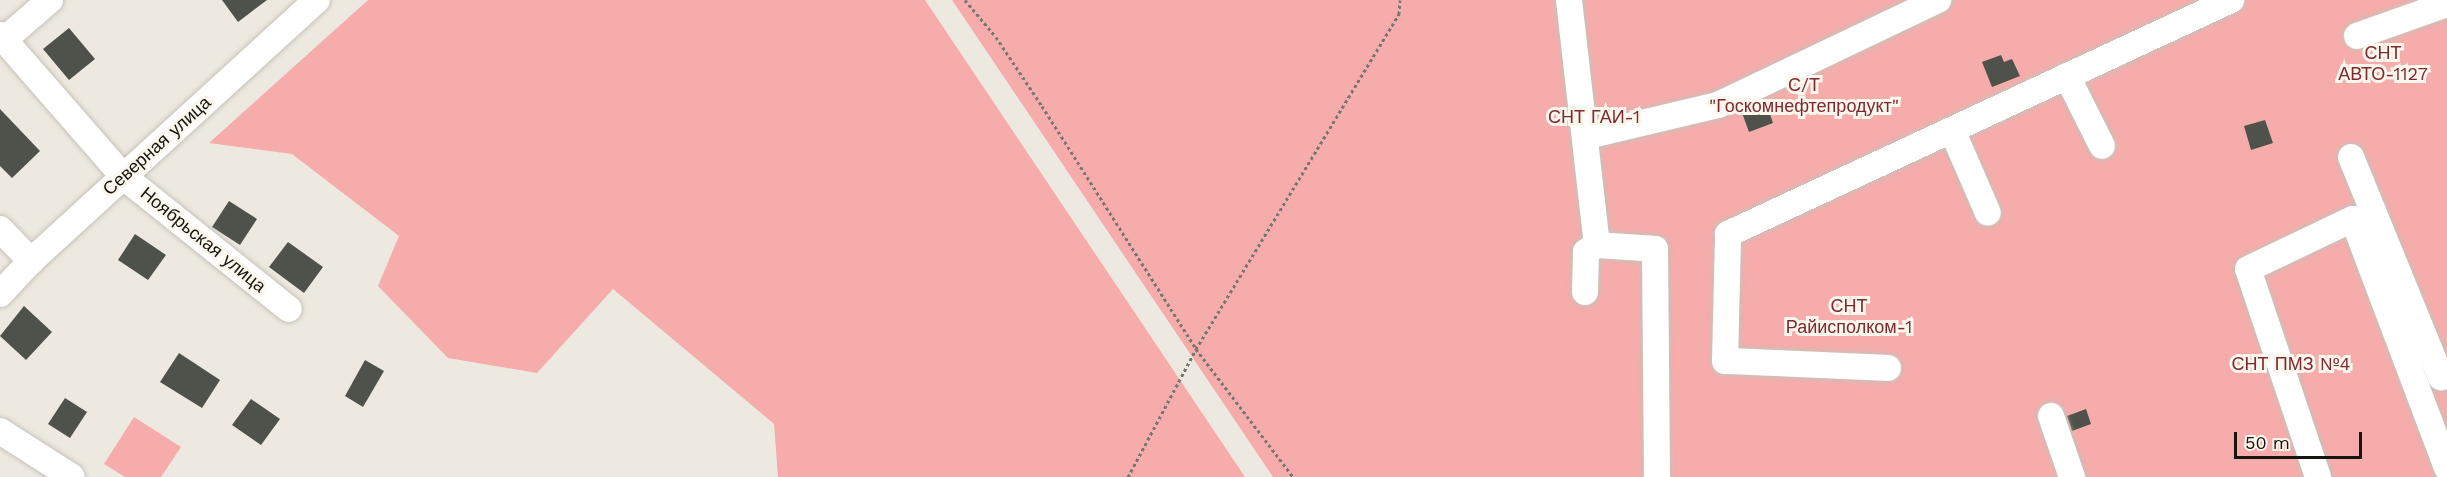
<!DOCTYPE html>
<html>
<head>
<meta charset="utf-8">
<style>
  body { margin:0 }
  #map { position:relative; width:2447px; height:477px; overflow:hidden; background:#ede9e0; font-family:"Work Sans",sans-serif }
  div>[style] { position:absolute }
  .green>* { inset:0; background:#f6acab }
  .building>* { inset:0; background:#4f524a }
  .path>* { height:3px; margin-top:-1.5px; transform-origin:0; background:repeating-linear-gradient(90deg,#78766f 0 3px,transparent 0 6px) }
  .roads { filter:drop-shadow(0 0 2px #c6c2b9) drop-shadow(0 0 2px #c6c2b9) }
  .minor>* { height:26px; margin:-13px; padding:0 13px; transform-origin:13px; border-radius:13px; background:#fff }
  span { translate:-50% -50%; white-space:nowrap; text-align:center; line-height:1.15; -webkit-text-stroke:6px #fbf7ed; paint-order:stroke }
  .park-label { font-size:18px; color:#7e292f }
  .street-label { font-size:18px; color:#151410 }
  .scale { position:absolute; left:2234px; top:432px; width:128px; height:27px; box-sizing:border-box; border:3px solid #151410; border-top:0; padding-left:8px; font-size:18px; line-height:21px; white-space:nowrap; color:#151410; -webkit-text-stroke:4px #fbf7ed; paint-order:stroke }
</style>
</head>
<body>
<div id="map">
  <div class="green">
    <i style="clip-path:polygon(368px 0,925px 0,1245px 477px,778px 477px,774px 424px,613px 289px,537px 373px,448px 358px,378px 286px,399px 236px,292px 154px,209px 143px)"></i>
    <i style="clip-path:polygon(952px 0,2447px 0,2447px 477px,1273px 477px)"></i>
    <i style="clip-path:polygon(134px 417px,181px 447px,161px 477px,125px 477px,104px 464px)"></i>
  </div>
  <div class="building">
    <i style="clip-path:polygon(222px 0,267px 0,238px 22px)"></i>
    <i style="clip-path:polygon(69px 28px,95px 59px,69px 80px,43px 49px)"></i>
    <i style="clip-path:polygon(2001px 55px,2004px 62px,2012px 59px,2020px 76px,1992px 87px,1982px 62px)"></i>
    <i style="clip-path:polygon(1765px 100px,1773px 123px,1749px 132px,1741px 110px)"></i>
    <i style="clip-path:polygon(0 109px,40px 151px,12px 178px,0 166px)"></i>
    <i style="clip-path:polygon(2265px 120px,2273px 143px,2251px 150px,2244px 126px)"></i>
    <i style="clip-path:polygon(229px 201px,257px 219px,240px 245px,212px 227px)"></i>
    <i style="clip-path:polygon(135px 234px,166px 255px,148px 280px,118px 260px)"></i>
    <i style="clip-path:polygon(288px 242px,323px 267px,304px 293px,269px 267px)"></i>
    <i style="clip-path:polygon(24px 306px,52px 332px,26px 360px,0 336px)"></i>
    <i style="clip-path:polygon(179px 353px,220px 380px,202px 408px,160px 382px)"></i>
    <i style="clip-path:polygon(365px 360px,384px 371px,363px 407px,345px 396px)"></i>
    <i style="clip-path:polygon(65px 398px,87px 412px,70px 438px,48px 424px)"></i>
    <i style="clip-path:polygon(251px 399px,280px 419px,261px 445px,232px 425px)"></i>
    <i style="clip-path:polygon(2086px 409px,2091px 424px,2072px 431px,2067px 416px)"></i>
  </div>
  <div class="path">
    <i style="left:965px;top:0;width:48px;rotate:50deg"></i>
    <i style="left:996px;top:37px;width:83px;rotate:56.3deg"></i>
    <i style="left:1042px;top:106px;width:288px;rotate:57.6deg"></i>
    <i style="left:1196px;top:349px;width:161px;rotate:52.8deg"></i>
    <i style="left:1128px;top:477px;width:145px;rotate:-62deg"></i>
    <i style="left:1196px;top:349px;width:392px;rotate:-58.8deg"></i>
    <i style="left:1399px;top:14px;width:14px;rotate:-86deg"></i>
  </div>
  <div class="roads">
    <div class="minor">
      <i style="left:1569px;top:0;width:247px;rotate:83.5deg"></i>
      <i style="left:1597px;top:245px;width:13px;rotate:148deg"></i>
      <i style="left:1586px;top:252px;width:40px;rotate:91.4deg"></i>
      <i style="left:0;top:35px;width:189px;rotate:48.9deg"></i>
      <i style="left:124px;top:177px;width:211px;rotate:38.7deg"></i>
      <i style="left:2357px;top:36px;width:96px;rotate:-19.6deg"></i>
      <i style="left:4px;top:40px;width:61px;rotate:-41deg"></i>
      <i style="left:2067px;top:76px;width:78px;rotate:63.4deg"></i>
      <i style="left:1952px;top:130px;width:90px;rotate:66.6deg"></i>
      <i style="left:1587px;top:136px;width:135px;rotate:-13.3deg"></i>
      <i style="left:1718px;top:105px;width:244px;rotate:-25.5deg"></i>
      <i style="left:2351px;top:157px;width:238px;rotate:67.8deg"></i>
      <i style="left:2441px;top:377px;width:6px;rotate:-18deg"></i>
      <i style="left:0;top:229px;width:45px;rotate:45.9deg"></i>
      <i style="left:1597px;top:245px;width:58px;rotate:3.9deg"></i>
      <i style="left:1655px;top:249px;width:228px;rotate:89.5deg"></i>
      <i style="left:0;top:294px;width:45px;rotate:-46.8deg"></i>
      <i style="left:31px;top:261px;width:387px;rotate:-42.4deg"></i>
      <i style="left:1888px;top:368px;width:163px;rotate:-177.5deg"></i>
      <i style="left:1725px;top:361px;width:127px;rotate:-88.6deg"></i>
      <i style="left:1728px;top:234px;width:555px;rotate:-24.95deg"></i>
      <i style="left:2051px;top:416px;width:65px;rotate:71deg"></i>
      <i style="left:0;top:431px;width:85px;rotate:32.6deg"></i>
      <i style="left:2318px;top:477px;width:219px;rotate:-108.6deg"></i>
      <i style="left:2248px;top:269px;width:116px;rotate:-25.5deg"></i>
      <i style="left:2353px;top:219px;width:266px;rotate:69.3deg"></i>
    </div>
  </div>
  <div class="park-label">
    <span style="left:2383px;top:64px">СНТ<br>АВТО-1127</span>
    <span style="left:1804px;top:96px">С/Т<br>"Госкомнефтепродукт"</span>
    <span style="left:1594px;top:117px">СНТ ГАИ-1</span>
    <span style="left:1849px;top:317px">СНТ<br>Райисполком-1</span>
    <span style="left:2291px;top:364px">СНТ ПМЗ №4</span>
  </div>
  <div class="street-label">
    <span style="left:157px;top:146px;rotate:-42deg">Северная улица</span>
    <span style="left:203px;top:240px;rotate:39deg">Ноябрьская улица</span>
  </div>
  <div class="scale">50 m</div>
</div>
</body>
</html>
